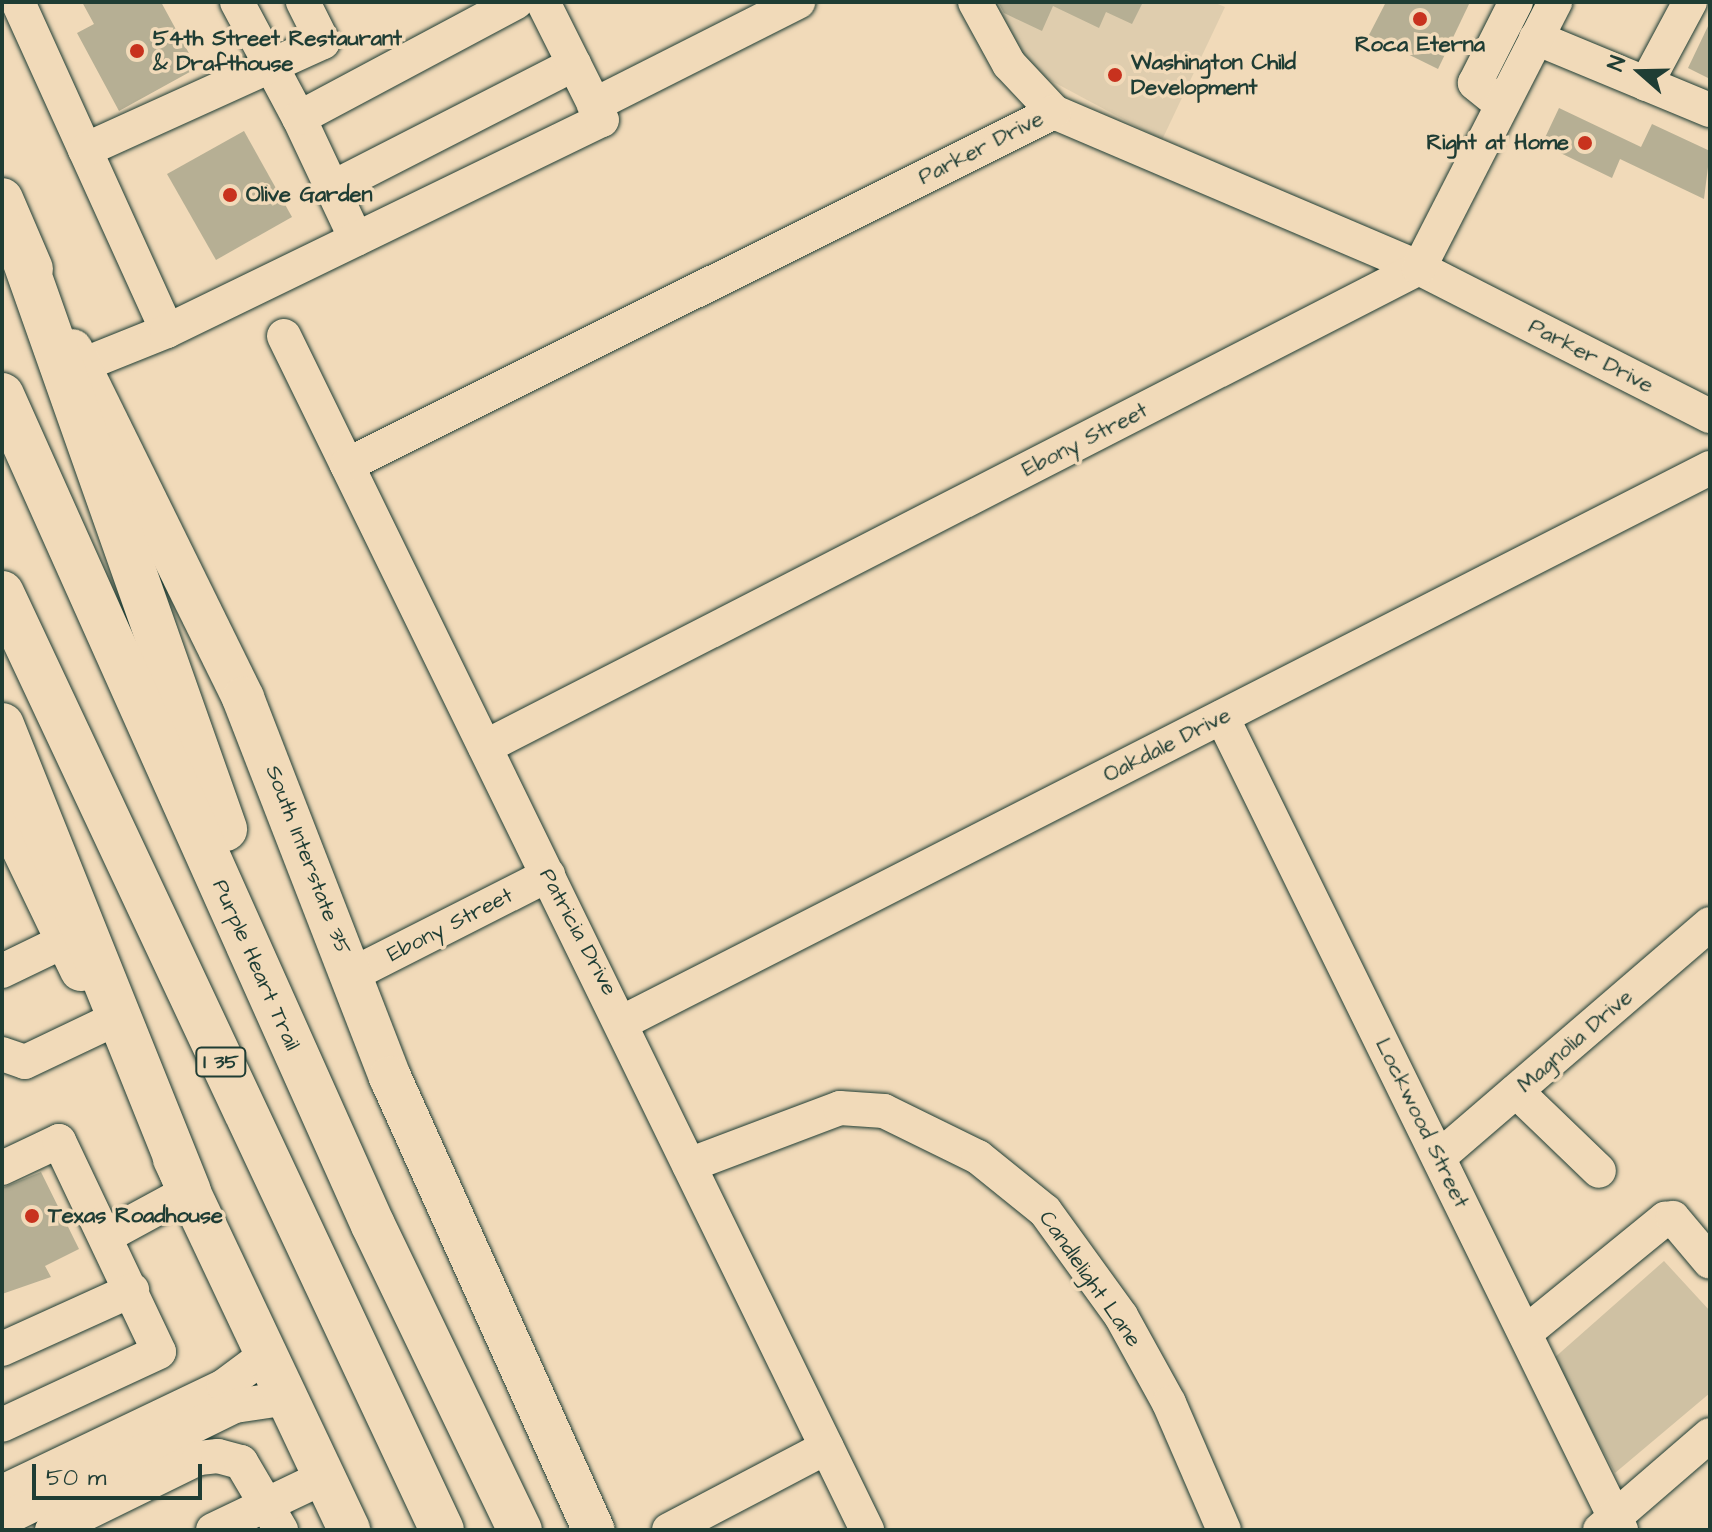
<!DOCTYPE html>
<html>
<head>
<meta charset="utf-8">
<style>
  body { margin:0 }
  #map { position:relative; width:1712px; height:1532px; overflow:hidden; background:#f1dab9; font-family:"Architects Daughter",sans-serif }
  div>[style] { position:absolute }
  .built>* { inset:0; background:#dfcdae }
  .green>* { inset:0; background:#cfc1a3 }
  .building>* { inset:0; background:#b6af94 }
  .roads { filter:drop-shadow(0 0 2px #1f3d34) drop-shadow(0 0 2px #1f3d34) }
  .minor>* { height:34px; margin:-17px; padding:0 17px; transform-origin:17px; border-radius:17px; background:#f1dab9 }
  .major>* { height:42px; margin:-21px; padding:0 21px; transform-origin:21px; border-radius:21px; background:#f1dab9 }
  .highway>* { height:44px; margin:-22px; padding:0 22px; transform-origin:22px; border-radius:22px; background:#f1dab9 }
  .dots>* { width:22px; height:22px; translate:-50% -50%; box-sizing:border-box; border:4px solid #f1dab9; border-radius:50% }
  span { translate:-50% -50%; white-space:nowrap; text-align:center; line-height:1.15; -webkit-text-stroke:7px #f1dab9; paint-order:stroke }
  .shield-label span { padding:2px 6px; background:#f1dab9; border:2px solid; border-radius:6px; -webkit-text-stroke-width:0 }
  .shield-label { font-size:20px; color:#1f3d34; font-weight:700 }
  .poi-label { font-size:22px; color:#1f3d34; font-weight:700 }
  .left { translate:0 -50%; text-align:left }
  .right { translate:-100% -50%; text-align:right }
  .street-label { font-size:22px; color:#1f3d34 }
  .frame { position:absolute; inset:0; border:4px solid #1f3d34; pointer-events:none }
  .north { position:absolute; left:1600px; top:32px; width:80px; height:80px; -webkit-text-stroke:6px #f1dab9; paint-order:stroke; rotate:290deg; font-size:22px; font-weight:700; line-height:32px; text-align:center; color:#1f3d34 }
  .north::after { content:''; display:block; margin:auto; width:28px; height:36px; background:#1f3d34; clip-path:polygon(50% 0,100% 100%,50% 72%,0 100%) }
  .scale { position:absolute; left:32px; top:1464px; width:170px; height:36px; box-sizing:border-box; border:4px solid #1f3d34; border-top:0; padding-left:10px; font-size:24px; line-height:28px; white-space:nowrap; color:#1f3d34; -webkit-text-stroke:6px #f1dab9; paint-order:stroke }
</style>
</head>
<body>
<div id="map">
  <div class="built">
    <i style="clip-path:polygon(990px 2px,1213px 2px,1225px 7px,1162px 140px,1031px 70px)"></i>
  </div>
  <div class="green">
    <i style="clip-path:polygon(1664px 1261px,1710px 1311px,1710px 1393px,1615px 1473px,1553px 1359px)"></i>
  </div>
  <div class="building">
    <i style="clip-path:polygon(82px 2px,161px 2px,197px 68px,119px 111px,77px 33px,94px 24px)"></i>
    <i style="clip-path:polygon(998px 2px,1143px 2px,1132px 24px,1106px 12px,1099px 28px,1053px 6px,1042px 31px,1004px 13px)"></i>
    <i style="clip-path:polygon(1386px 2px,1470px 2px,1438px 69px,1369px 35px)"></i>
    <i style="clip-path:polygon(1710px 22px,1710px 79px,1688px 68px)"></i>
    <i style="clip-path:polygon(1559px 108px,1641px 147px,1652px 124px,1710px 151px,1704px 199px,1620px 159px,1612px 178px,1542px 144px)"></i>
    <i style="clip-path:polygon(244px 131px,292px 217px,216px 260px,167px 174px)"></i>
    <i style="clip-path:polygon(41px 1172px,79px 1249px,45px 1266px,51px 1277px,2px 1294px,2px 1188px)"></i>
  </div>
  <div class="roads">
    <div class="minor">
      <i style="left:18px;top:2px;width:361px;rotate:65.6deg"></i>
      <i style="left:167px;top:331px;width:94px;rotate:158.1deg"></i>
      <i style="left:237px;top:2px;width:132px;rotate:61.9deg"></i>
      <i style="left:975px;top:2px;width:71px;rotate:61.3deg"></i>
      <i style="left:1009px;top:64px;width:66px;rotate:46.8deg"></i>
      <i style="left:1054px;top:112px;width:397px;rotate:23.1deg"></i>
      <i style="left:1419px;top:268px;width:326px;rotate:27deg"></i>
      <i style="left:1536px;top:38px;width:188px;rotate:22.5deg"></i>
      <i style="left:1646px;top:84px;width:93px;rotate:-61.8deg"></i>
      <i style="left:594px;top:105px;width:229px;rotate:-26.8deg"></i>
      <i style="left:1502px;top:105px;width:35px;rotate:-141deg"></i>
      <i style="left:1475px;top:83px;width:91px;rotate:-63.2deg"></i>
      <i style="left:85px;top:150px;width:261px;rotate:-24.4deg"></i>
      <i style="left:323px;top:42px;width:45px;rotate:-116.6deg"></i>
      <i style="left:332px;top:188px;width:272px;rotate:-27.1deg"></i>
      <i style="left:356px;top:239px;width:134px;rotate:-115.2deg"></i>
      <i style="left:299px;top:118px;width:246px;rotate:-28.1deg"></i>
      <i style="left:167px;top:331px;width:483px;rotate:-25.9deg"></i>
      <i style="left:602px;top:120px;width:132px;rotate:-116.6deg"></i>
      <i style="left:284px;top:336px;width:1329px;rotate:63.97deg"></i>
      <i style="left:347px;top:465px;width:790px;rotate:-26.53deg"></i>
      <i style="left:1222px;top:717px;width:906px;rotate:63.86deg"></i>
      <i style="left:485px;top:747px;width:1050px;rotate:-27.15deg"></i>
      <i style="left:1419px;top:268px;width:299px;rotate:-62.9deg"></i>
      <i style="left:2px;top:971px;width:71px;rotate:-25.8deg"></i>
      <i style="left:353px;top:974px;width:219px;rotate:-26.9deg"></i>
      <i style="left:625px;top:1021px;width:1218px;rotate:-27.01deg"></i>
      <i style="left:2px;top:1054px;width:24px;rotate:19deg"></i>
      <i style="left:25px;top:1062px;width:91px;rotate:-25.4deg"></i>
      <i style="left:1516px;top:1091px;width:115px;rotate:43.9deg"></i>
      <i style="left:1439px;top:1157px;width:357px;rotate:-40.7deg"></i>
      <i style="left:689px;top:1165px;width:161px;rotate:-20.7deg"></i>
      <i style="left:840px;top:1108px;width:44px;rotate:3.9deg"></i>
      <i style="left:884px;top:1111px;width:105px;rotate:26.1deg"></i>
      <i style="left:978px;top:1157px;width:86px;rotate:38.9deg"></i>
      <i style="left:1045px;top:1211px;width:130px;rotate:54.1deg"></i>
      <i style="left:1121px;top:1316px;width:99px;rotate:61.1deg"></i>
      <i style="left:1169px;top:1403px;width:138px;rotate:66.6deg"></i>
      <i style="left:2px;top:1168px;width:63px;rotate:-25.3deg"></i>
      <i style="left:59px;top:1141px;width:233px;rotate:64.6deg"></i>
      <i style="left:159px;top:1352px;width:173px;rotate:155.1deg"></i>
      <i style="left:108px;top:1235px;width:92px;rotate:-28.5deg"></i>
      <i style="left:1525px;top:1333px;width:181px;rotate:-39.2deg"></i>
      <i style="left:1665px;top:1219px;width:8px;rotate:-7deg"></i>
      <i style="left:1673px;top:1218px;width:57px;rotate:49.9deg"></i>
      <i style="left:2px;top:1349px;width:143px;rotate:-24.4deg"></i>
      <i style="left:2px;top:1492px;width:246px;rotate:-25.5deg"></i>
      <i style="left:224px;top:1386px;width:54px;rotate:-36.7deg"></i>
      <i style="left:2px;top:1520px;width:259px;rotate:-26.1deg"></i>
      <i style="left:235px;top:1406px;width:54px;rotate:-8.6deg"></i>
      <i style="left:52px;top:1530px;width:164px;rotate:-26.1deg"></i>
      <i style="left:199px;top:1458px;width:19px;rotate:-6deg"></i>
      <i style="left:218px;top:1456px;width:24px;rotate:15deg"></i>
      <i style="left:241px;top:1462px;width:79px;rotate:59.5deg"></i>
      <i style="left:213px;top:1530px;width:123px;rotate:-25.5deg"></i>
      <i style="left:669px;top:1530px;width:178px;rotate:-27.7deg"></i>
      <i style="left:1600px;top:1530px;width:145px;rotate:-40.8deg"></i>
    </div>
    <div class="major">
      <i style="left:2px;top:199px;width:76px;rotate:66.8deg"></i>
      <i style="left:72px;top:350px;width:388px;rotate:63.8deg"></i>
      <i style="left:243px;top:698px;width:407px;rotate:68.8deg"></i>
      <i style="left:390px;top:1077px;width:497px;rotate:65.8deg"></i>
      <i style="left:2px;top:806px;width:182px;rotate:64.3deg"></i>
      <i style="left:174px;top:1159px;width:410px;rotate:64.7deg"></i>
    </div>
    <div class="highway">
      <i style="left:16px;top:237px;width:628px;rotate:70.55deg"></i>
      <i style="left:2px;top:395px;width:909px;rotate:65.92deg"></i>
      <i style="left:373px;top:1225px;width:339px;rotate:64.3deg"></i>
      <i style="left:2px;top:593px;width:1035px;rotate:64.85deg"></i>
      <i style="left:2px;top:725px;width:502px;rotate:68.14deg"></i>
    </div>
  </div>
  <div class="dots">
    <i style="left:1420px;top:19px;background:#c8321e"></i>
    <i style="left:137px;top:51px;background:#c8321e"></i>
    <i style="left:1115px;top:75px;background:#c8321e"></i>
    <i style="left:1585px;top:143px;background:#c8321e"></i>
    <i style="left:230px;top:195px;background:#c8321e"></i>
    <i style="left:32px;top:1216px;background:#c8321e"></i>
  </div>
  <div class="shield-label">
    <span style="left:221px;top:1062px">I 35</span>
  </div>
  <div class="poi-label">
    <span class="left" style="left:153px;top:51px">54th Street Restaurant<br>&amp; Drafthouse</span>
    <span style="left:1420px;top:45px">Roca Eterna</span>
    <span class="left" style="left:1131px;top:75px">Washington Child<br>Development</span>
    <span class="right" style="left:1569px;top:143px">Right at Home</span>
    <span class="left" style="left:246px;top:195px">Olive Garden</span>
    <span class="left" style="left:48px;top:1216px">Texas Roadhouse</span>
  </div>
  <div class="street-label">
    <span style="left:981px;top:148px;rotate:-27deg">Parker Drive</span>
    <span style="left:1591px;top:356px;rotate:27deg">Parker Drive</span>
    <span style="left:1085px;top:440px;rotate:-27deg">Ebony Street</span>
    <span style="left:1167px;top:745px;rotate:-27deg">Oakdale Drive</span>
    <span style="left:308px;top:860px;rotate:69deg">South Interstate 35</span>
    <span style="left:450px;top:925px;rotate:-27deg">Ebony Street</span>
    <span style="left:578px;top:932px;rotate:62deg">Patricia Drive</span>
    <span style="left:256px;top:965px;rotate:66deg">Purple Heart Trail</span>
    <span style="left:1575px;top:1041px;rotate:-41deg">Magnolia Drive</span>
    <span style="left:1422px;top:1123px;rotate:64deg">Lockwood Street</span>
    <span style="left:1090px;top:1279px;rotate:55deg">Candlelight Lane</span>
  </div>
  <div class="frame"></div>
  <div class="north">N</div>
  <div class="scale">50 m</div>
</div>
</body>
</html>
